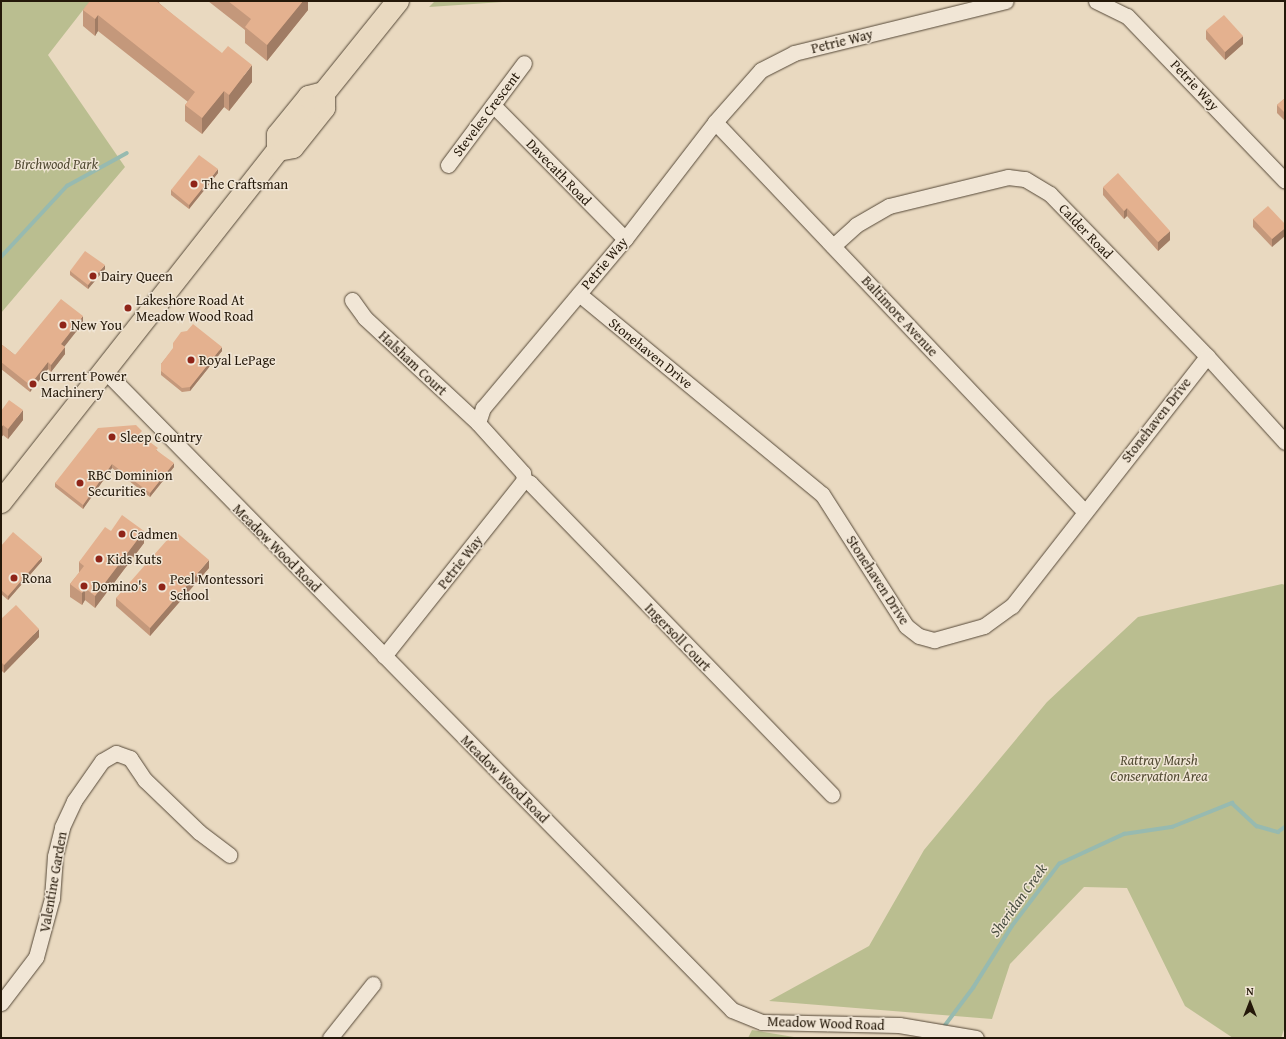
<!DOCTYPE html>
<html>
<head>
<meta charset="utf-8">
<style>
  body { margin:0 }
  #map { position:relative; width:1286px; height:1039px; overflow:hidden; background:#e9d9c0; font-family:"Gentium Book Plus",serif }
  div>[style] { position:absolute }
  .green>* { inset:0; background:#babe90 }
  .stream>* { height:3.5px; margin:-1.75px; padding:0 1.75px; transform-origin:1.75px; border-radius:1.75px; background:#97bab0 }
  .roads { filter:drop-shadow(0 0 1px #554837) drop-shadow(0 0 1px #554837) }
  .street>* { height:15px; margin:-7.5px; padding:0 7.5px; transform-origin:7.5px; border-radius:7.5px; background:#f1e6d6 }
  .primary>* { height:22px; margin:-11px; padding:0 11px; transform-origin:11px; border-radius:11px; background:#e9d9c0 }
  .wall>* { inset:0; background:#c4987b }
  .shaded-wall>* { inset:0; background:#a07c64 }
  .building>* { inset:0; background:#e4b18f }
  .dots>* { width:11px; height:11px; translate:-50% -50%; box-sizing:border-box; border:2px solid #f1e6d6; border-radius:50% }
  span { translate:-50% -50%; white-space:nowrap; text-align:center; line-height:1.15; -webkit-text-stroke:3px #f1e6d6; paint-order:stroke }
  .street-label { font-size:14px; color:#241809 }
  .park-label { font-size:14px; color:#514a32; font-style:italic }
  .poi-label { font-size:14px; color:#241809 }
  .left { translate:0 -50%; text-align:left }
  .water-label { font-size:15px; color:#4c5143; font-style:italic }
  .frame { position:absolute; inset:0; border:2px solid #241809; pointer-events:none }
  .north { position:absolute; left:1230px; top:983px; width:40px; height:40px; -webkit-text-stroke:3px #f1e6d6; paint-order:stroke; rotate:0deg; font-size:11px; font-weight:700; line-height:16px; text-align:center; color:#241809 }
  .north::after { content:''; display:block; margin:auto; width:14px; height:18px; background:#241809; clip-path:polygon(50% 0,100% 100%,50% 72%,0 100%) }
</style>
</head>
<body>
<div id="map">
  <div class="green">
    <i style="clip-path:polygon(1px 1px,90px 1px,48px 55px,125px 167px,1px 313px)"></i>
    <i style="clip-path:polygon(435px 1px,516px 1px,429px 7px)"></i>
    <i style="clip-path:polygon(1282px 584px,1285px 585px,1285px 1027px,1281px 1038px,1233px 1038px,1185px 1006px,1127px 888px,1084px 887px,1010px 964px,992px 1019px,769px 1001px,869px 946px,924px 850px,1047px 702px,1138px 617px)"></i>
    <i style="clip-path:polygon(752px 1030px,800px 1038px,748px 1038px)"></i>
  </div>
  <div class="stream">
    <i style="left:1px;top:257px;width:97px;rotate:-47.1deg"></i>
    <i style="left:67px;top:186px;width:68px;rotate:-28.8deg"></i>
    <i style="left:943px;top:1028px;width:50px;rotate:-53.1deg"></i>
    <i style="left:973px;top:988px;width:73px;rotate:-57.8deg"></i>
    <i style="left:1012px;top:926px;width:78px;rotate:-52.8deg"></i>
    <i style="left:1059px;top:864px;width:72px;rotate:-24.8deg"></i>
    <i style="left:1124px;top:834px;width:49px;rotate:-8.3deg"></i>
    <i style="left:1172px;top:827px;width:65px;rotate:-21.8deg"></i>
    <i style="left:1232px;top:803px;width:34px;rotate:43deg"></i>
    <i style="left:1257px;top:826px;width:22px;rotate:16deg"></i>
    <i style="left:1278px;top:832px;width:9px;rotate:-36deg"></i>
  </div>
  <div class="roads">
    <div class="street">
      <i style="left:1096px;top:1px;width:34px;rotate:26deg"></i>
      <i style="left:1127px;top:16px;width:228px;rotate:46.2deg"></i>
      <i style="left:493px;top:105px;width:188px;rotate:45.4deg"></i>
      <i style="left:715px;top:122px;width:536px;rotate:46.51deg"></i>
      <i style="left:448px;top:165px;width:127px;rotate:-53.3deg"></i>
      <i style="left:833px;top:246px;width:31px;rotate:-42deg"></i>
      <i style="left:856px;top:225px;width:38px;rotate:-30deg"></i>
      <i style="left:889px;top:206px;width:122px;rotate:-13.7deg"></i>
      <i style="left:1008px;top:177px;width:17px;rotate:7deg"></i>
      <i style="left:1025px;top:179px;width:29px;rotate:31deg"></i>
      <i style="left:1050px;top:194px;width:226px;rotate:45.9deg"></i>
      <i style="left:1207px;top:356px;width:116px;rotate:47.8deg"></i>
      <i style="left:579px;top:294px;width:315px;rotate:39.5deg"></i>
      <i style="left:822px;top:494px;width:156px;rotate:57.5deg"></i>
      <i style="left:906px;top:626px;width:16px;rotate:38deg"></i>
      <i style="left:919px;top:636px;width:16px;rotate:15deg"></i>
      <i style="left:934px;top:640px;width:52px;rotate:-15.6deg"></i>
      <i style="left:984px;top:626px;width:34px;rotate:-36deg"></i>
      <i style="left:1012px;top:606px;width:317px;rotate:-52deg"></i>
      <i style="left:352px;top:300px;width:22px;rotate:54deg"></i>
      <i style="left:365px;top:318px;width:154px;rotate:42.9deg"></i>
      <i style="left:105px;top:371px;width:895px;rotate:45.54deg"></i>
      <i style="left:732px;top:1010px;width:32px;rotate:22deg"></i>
      <i style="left:762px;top:1022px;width:137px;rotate:1.3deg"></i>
      <i style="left:899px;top:1025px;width:78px;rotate:9.6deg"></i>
      <i style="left:524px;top:480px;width:7px;rotate:27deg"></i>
      <i style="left:530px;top:483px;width:434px;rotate:45.9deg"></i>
      <i style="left:384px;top:656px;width:225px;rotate:-51.5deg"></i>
      <i style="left:524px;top:480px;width:7px;rotate:-98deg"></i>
      <i style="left:523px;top:473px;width:67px;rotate:-132deg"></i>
      <i style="left:478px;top:423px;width:16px;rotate:-72deg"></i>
      <i style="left:483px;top:408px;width:221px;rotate:-50deg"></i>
      <i style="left:625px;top:239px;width:148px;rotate:-52.4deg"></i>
      <i style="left:715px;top:122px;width:69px;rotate:-48.5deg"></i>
      <i style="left:761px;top:70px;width:37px;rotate:-27deg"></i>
      <i style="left:794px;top:53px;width:218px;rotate:-13.8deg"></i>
      <i style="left:1px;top:1003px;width:58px;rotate:-52.7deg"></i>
      <i style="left:36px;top:957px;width:61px;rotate:-74.8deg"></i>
      <i style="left:52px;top:898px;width:42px;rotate:-85.9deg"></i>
      <i style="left:55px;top:856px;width:30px;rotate:-76deg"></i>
      <i style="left:62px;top:827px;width:29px;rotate:-65deg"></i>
      <i style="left:74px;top:801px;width:49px;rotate:-55deg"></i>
      <i style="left:102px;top:761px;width:16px;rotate:-30deg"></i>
      <i style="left:116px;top:753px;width:15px;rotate:20deg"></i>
      <i style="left:130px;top:758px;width:27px;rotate:56deg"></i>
      <i style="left:145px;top:780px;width:75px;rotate:43.9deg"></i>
      <i style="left:199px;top:832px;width:38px;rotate:37deg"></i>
      <i style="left:330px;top:1038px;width:69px;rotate:-51.5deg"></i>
    </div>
    <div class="primary">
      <i style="left:278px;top:150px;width:15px;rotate:-11deg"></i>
      <i style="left:293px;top:147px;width:50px;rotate:-51.5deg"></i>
      <i style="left:324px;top:108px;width:15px;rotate:-90deg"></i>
      <i style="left:1px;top:502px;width:448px;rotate:-51.8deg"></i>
      <i style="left:278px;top:150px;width:15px;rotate:-90deg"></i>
      <i style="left:278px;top:135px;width:49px;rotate:-50.8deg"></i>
      <i style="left:309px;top:97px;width:16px;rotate:-15deg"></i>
      <i style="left:324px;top:93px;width:118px;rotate:-51.2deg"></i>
    </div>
  </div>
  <div class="wall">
    <i style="clip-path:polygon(90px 1px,160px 1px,159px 3px,252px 82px,229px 111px,224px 107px,202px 134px,185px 121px,185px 105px,188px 102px,98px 31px,95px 36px,83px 26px,83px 10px)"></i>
    <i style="clip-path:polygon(208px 1px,308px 1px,308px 10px,267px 61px,245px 43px,245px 30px)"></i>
    <i style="clip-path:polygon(1206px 30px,1243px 44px,1225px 60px,1206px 39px)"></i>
    <i style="clip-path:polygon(1285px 98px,1285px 121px,1277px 113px,1277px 105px)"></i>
    <i style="clip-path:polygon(218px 173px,189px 209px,171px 195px,171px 190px)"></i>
    <i style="clip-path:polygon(1103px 187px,1170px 240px,1158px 251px,1127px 216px,1124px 219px,1103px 195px)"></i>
    <i style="clip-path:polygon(1253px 219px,1285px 224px,1272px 247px,1253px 227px)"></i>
    <i style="clip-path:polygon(105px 269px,88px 289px,70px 275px,70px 271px)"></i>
    <i style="clip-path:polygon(83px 323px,64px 346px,65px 354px,51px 372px,48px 369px,30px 392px,1px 369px,1px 344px,15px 355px)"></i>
    <i style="clip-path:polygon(173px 343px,222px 351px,190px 391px,182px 392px,161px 375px,161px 364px,173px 349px)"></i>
    <i style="clip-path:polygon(1px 411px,23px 420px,8px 439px,3px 435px,1px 438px)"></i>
    <i style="clip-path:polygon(142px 435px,142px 436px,174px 467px,150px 497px,112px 468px,83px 509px,55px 487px,55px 483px)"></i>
    <i style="clip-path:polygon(111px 531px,144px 543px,95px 608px,85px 600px,82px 605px,70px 597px,70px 584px,79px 573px,79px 562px)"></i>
    <i style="clip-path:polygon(1px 546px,42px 561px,8px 600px,1px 594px)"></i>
    <i style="clip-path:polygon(209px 568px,150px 636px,116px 606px,116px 598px)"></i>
    <i style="clip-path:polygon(1px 619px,39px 637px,4px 673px,1px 670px)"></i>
  </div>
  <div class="shaded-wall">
    <i style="clip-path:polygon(303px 1px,308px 1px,308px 10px,267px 61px,267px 45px)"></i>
    <i style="clip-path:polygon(98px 15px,98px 31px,95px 36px,95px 19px)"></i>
    <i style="clip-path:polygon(1243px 36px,1243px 44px,1225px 60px,1225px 52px)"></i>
    <i style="clip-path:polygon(252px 65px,252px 82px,229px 111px,229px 95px)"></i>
    <i style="clip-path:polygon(224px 91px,224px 107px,202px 134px,202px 118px)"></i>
    <i style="clip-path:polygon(218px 169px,218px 173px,189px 209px,189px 205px)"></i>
    <i style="clip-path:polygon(1127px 208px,1127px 216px,1124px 219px,1124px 211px)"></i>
    <i style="clip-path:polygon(1285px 228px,1285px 236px,1272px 247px,1272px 239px)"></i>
    <i style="clip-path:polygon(1170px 231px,1170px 240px,1158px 251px,1158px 242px)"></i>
    <i style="clip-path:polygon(105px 265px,105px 269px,88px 289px,88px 285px)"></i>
    <i style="clip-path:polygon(83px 316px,83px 323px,61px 351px,61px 344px)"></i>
    <i style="clip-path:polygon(65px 347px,65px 354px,51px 372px,51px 365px)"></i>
    <i style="clip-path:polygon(222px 347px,222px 351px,190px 391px,190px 387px)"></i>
    <i style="clip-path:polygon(48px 362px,48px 369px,30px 392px,30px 385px)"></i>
    <i style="clip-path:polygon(23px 410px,23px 420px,8px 439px,8px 429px)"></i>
    <i style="clip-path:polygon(3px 425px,3px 435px,1px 438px,1px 428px)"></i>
    <i style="clip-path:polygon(174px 463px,174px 467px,150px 497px,150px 493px)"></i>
    <i style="clip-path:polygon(112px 464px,112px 468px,83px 509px,83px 505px)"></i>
    <i style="clip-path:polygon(144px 531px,144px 543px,95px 608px,95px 596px)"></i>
    <i style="clip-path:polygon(42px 557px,42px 561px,8px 600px,8px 596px)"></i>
    <i style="clip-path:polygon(209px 560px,209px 568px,150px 636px,150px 628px)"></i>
    <i style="clip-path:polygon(85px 588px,85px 600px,82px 605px,82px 593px)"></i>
    <i style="clip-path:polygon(39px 629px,39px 637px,4px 673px,4px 665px)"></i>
  </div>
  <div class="building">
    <i style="clip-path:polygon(90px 1px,156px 1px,222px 53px,228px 46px,252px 65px,229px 95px,224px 91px,202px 118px,185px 105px,195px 92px,98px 15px,95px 19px,83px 10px)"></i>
    <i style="clip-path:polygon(228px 1px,303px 1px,267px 45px,245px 27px,251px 19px)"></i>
    <i style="clip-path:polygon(1224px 15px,1243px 36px,1225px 52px,1206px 30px)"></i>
    <i style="clip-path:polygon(1285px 98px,1285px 113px,1277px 105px)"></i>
    <i style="clip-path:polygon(199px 155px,218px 169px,189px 205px,171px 190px)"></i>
    <i style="clip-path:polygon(1118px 173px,1170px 231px,1158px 242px,1127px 208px,1124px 211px,1103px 187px)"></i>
    <i style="clip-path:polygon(1268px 206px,1285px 224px,1285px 228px,1272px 239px,1253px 219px)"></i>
    <i style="clip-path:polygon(85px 251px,105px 265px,88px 285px,70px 271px)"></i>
    <i style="clip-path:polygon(61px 299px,83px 316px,61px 344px,65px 347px,51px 365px,48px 362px,30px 385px,1px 362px,1px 344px,15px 355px)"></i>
    <i style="clip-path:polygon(193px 324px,222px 347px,190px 387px,182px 388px,161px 371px,161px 364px,173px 348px,173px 343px,181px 332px,187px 331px)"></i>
    <i style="clip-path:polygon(9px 400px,23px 410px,8px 429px,3px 425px,1px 428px,1px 411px)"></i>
    <i style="clip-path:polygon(136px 425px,142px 431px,139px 434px,158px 448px,156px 450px,174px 463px,150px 493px,112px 464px,83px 505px,55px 483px,98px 428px)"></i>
    <i style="clip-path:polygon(122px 515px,144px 531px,95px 596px,85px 588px,82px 593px,70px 584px,84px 566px,79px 562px,105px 527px,111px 531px)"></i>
    <i style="clip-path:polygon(175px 531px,209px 560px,150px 628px,116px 598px)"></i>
    <i style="clip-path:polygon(13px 532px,42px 557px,8px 596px,1px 590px,1px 546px)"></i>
    <i style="clip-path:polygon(16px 605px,39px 629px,4px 665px,1px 662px,1px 619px)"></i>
  </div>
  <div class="dots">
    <i style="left:194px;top:184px;background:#8f2418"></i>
    <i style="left:93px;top:276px;background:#8f2418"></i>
    <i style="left:128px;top:308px;background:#8f2418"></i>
    <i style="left:63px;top:325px;background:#8f2418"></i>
    <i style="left:191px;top:360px;background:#8f2418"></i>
    <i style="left:33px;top:384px;background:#8f2418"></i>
    <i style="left:112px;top:437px;background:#8f2418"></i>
    <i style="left:80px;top:483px;background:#8f2418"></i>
    <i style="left:122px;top:534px;background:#8f2418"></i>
    <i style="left:99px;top:559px;background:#8f2418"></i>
    <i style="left:14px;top:578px;background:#8f2418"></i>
    <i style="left:84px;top:586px;background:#8f2418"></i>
    <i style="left:162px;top:587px;background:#8f2418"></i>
  </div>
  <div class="street-label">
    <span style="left:842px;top:41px;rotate:-14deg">Petrie Way</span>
    <span style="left:1195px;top:85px;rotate:47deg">Petrie Way</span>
    <span style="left:486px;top:114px;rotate:-53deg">Steveles Crescent</span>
    <span style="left:559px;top:172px;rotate:46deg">Davecath Road</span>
    <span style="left:1086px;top:231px;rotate:46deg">Calder Road</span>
    <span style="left:604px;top:263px;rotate:-50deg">Petrie Way</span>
    <span style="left:900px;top:316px;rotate:47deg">Baltimore Avenue</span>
    <span style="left:651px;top:353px;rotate:39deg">Stonehaven Drive</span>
    <span style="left:413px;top:363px;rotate:43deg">Halsham Court</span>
    <span style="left:1156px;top:420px;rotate:-52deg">Stonehaven Drive</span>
    <span style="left:277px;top:548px;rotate:45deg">Meadow Wood Road</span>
    <span style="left:460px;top:562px;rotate:-52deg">Petrie Way</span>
    <span style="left:878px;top:580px;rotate:57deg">Stonehaven Drive</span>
    <span style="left:678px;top:637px;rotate:46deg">Ingersoll Court</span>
    <span style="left:505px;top:779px;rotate:45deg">Meadow Wood Road</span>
    <span style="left:53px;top:882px;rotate:-80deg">Valentine Garden</span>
    <span style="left:826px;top:1023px;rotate:2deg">Meadow Wood Road</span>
  </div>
  <div class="park-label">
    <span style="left:56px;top:164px">Birchwood Park</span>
    <span style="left:1159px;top:768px">Rattray Marsh<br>Conservation Area</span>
  </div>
  <div class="poi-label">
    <span class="left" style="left:202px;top:184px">The Craftsman</span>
    <span class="left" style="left:101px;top:276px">Dairy Queen</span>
    <span class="left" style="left:136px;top:308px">Lakeshore Road At<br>Meadow Wood Road</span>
    <span class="left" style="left:71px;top:325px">New You</span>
    <span class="left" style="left:199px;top:360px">Royal LePage</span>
    <span class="left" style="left:41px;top:384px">Current Power<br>Machinery</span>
    <span class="left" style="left:120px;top:437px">Sleep Country</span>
    <span class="left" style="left:88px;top:483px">RBC Dominion<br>Securities</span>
    <span class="left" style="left:130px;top:534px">Cadmen</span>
    <span class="left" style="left:107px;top:559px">Kids Kuts</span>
    <span class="left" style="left:22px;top:578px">Rona</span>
    <span class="left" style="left:170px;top:587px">Peel Montessori<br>School</span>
    <span class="left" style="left:92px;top:586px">Domino's</span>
  </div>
  <div class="water-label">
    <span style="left:1018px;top:900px;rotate:-54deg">Sheridan Creek</span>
  </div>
  <div class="frame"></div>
  <div class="north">N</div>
</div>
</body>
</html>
